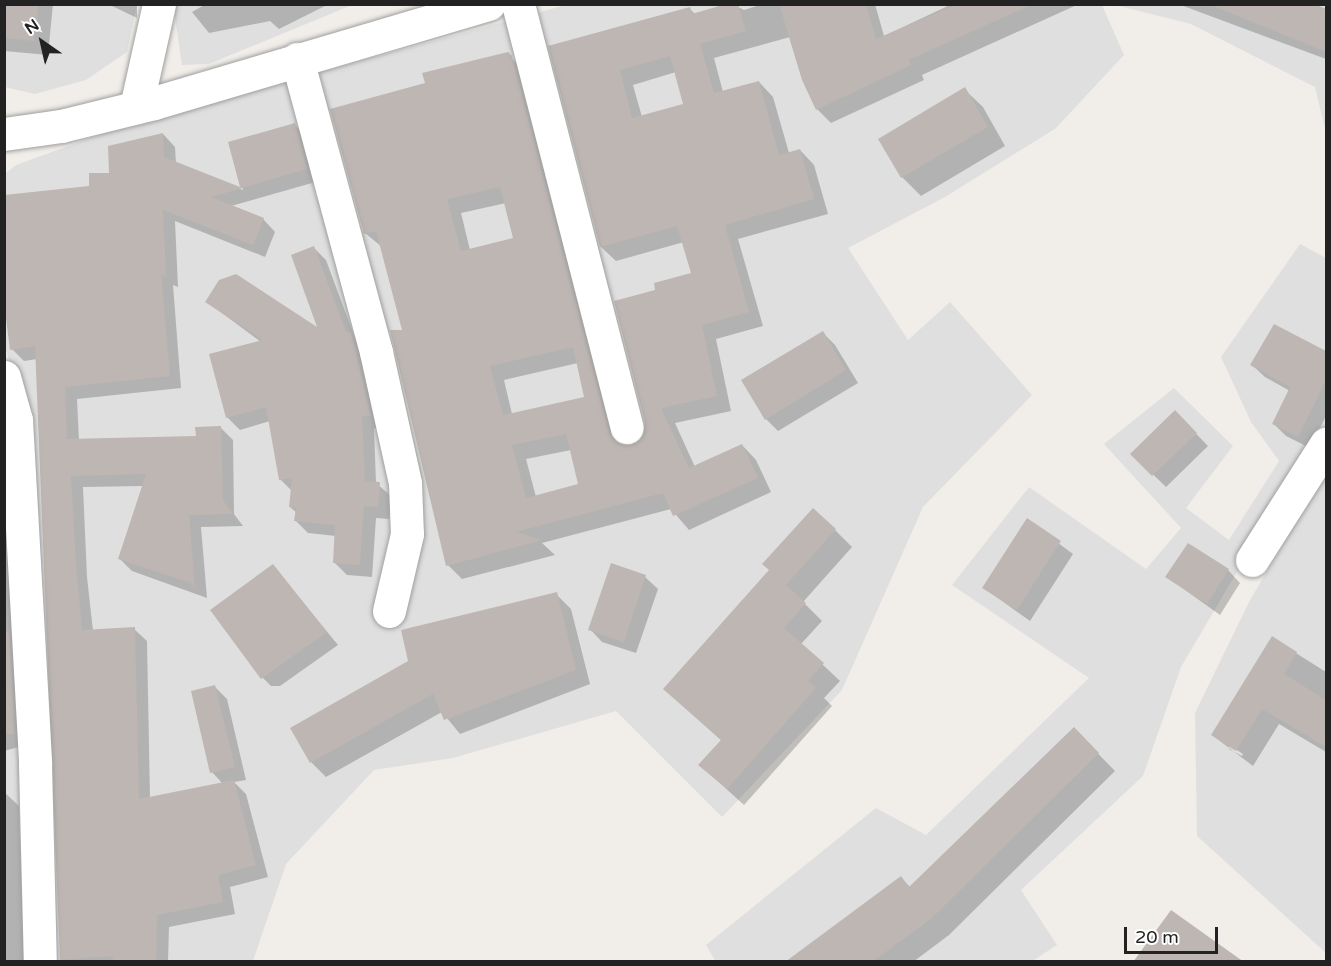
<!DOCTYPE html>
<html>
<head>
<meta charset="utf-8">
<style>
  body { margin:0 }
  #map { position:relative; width:1331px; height:966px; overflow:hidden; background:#f1eee9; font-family:"Varela Round",sans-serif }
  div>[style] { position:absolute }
  .residential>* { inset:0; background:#e0dfdf }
  .shadow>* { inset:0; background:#0003 }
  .building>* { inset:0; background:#beb6b2 }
  .roads { filter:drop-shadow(0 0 2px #9f9f9f) drop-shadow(0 0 2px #9f9f9f) }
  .minor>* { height:33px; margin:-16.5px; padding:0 16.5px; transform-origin:16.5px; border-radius:16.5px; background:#fff }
  .tertiary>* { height:33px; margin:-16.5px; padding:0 16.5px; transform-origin:16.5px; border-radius:16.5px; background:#fff }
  span { translate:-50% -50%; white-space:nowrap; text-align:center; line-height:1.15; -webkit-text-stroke:4.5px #fff; paint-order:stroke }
  .frame { position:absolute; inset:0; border:6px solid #222; pointer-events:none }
  .north { position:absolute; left:12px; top:12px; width:60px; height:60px; -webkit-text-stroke:4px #fff; paint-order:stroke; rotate:326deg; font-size:16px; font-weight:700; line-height:24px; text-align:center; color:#222 }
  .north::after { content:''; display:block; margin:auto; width:21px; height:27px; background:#222; clip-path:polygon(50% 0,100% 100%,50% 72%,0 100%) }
  .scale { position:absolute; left:1124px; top:927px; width:94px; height:27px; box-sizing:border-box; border:3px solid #222; border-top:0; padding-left:8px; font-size:18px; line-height:21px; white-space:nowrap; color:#222; -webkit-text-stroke:4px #fff; paint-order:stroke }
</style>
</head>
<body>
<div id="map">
  <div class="residential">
    <i style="clip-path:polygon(5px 5px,137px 5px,127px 52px,86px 80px,35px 94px,5px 87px)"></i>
    <i style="clip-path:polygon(173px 5px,352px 5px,209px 64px,182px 65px)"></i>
    <i style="clip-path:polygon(566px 5px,1102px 5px,1124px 55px,1055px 129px,945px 197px,848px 248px,908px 340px,950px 302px,1032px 395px,923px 507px,842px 690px,722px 817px,616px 711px,453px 758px,374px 770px,286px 864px,253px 961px,51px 961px,25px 415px,5px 347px,5px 174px,16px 165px,129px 124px)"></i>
    <i style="clip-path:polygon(1115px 5px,1326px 5px,1326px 133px,1315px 87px,1191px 24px)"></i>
    <i style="clip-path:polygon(1300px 244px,1326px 258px,1326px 421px,1181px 667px,1143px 776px,1021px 890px,1057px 945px,1031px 962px,716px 962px,706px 945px,876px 808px,926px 835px,1089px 678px,952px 585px,1029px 487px,1146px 569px,1181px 528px,1104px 444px,1174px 388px,1233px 446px,1186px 508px,1229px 540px,1279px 461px,1251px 422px,1221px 357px)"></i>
    <i style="clip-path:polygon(4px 412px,28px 962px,4px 961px)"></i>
    <i style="clip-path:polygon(1326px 472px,1326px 953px,1197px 836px,1195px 713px,1250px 600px)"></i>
  </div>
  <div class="shadow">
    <i style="clip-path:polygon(4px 4px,53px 4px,48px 55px,4px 51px)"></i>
    <i style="clip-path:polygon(108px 4px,137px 4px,137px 18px)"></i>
    <i style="clip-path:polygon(206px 4px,329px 4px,279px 29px,270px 21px,209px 33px,192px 12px)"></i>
    <i style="clip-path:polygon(evenodd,732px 4px,744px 10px,763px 4px,875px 4px,884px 36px,952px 4px,1079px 4px,922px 75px,924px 80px,831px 123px,817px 109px,790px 37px,714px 58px,723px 92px,759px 82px,773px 97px,789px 153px,800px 150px,814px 165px,828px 214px,738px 239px,763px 326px,716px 339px,731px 411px,675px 423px,695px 467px,742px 445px,756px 460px,771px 492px,689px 530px,671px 509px,542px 543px,555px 555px,462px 579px,448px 565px,404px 331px,382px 247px,365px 233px,427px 84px,507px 54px,526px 72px,622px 446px,633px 446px,646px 433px,657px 291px,693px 274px,684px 242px,616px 261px,601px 247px,550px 47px,689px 8px,695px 14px,732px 4px,676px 72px,684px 105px,642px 117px,633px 85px,676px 72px,732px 4px,506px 203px,515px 240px,470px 250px,461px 213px,506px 203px,732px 4px,578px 363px,586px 398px,512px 414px,504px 380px,578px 363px,732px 4px,571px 450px,580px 485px,536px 497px,526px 459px,571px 450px)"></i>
    <i style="clip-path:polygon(1178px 4px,1311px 4px,1326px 11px,1326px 59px)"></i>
    <i style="clip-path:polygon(964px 89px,983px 107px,1005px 146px,921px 196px,902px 177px,880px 139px)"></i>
    <i style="clip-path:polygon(294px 124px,307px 137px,319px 181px,231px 206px,263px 219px,275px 232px,265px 257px,175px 221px,178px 287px,173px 285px,181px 388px,77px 399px,79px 441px,197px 438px,221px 428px,233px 440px,234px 514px,243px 526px,201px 527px,207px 598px,132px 571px,120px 559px,143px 486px,83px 487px,87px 577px,93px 631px,134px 629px,147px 641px,150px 798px,223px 784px,212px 772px,215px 687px,227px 699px,246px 780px,234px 782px,246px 794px,268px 877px,230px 887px,235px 914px,169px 927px,168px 962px,62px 962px,37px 359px,24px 361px,12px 349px,91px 188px,163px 134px,175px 147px,176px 164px,243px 190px,229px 143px)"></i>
    <i style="clip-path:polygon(314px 248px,326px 260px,355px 338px,363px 346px,382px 428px,374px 428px,376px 483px,391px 496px,389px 519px,376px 518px,372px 577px,347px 575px,334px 562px,336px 536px,308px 533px,296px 521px,297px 513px,290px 507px,292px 491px,280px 479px,270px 421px,240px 430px,227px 417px,261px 342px,207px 302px,320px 330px)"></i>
    <i style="clip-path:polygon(1274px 326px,1326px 352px,1326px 416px,1310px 448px,1286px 436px,1274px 424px,1290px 391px,1265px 377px,1252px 365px)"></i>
    <i style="clip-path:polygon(823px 333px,835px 345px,858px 383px,778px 431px,766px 419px)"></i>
    <i style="clip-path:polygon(1175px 412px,1208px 446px,1166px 487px,1132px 454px)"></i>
    <i style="clip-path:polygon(4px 495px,26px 745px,4px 751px)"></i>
    <i style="clip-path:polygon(1027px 520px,1073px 554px,1030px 621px,984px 588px)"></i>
    <i style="clip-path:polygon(835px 530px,852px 547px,803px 602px,822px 621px,801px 644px,840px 681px,824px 698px,832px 706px,744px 805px,700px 765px,722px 741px,665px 689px)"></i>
    <i style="clip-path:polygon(273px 566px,338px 645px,280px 686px,271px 686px,258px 673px)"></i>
    <i style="clip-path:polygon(1228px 570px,1240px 583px,1220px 615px,1167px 577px)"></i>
    <i style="clip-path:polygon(645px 577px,658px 589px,636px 653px,602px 642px,590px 629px)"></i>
    <i style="clip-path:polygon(556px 594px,571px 609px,590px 684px,460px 734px,442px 712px,326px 777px,312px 763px,293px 729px)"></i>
    <i style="clip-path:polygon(evenodd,1272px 638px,1326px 672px,1326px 752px,1279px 724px,1253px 766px,1212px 735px,1272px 638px,1229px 745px,1243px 754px,1242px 756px,1229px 749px,1229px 745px)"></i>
    <i style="clip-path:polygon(1074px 729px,1115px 771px,949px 935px,913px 962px,792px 962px,901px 878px,910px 887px)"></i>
    <i style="clip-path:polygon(4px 792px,19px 806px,24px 962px,4px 962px)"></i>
  </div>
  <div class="building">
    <i style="clip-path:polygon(4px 4px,38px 4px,34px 41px,4px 38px)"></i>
    <i style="clip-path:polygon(evenodd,726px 4px,738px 4px,746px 31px,700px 44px,714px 93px,759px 81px,779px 155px,800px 149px,814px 199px,725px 225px,749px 312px,702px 325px,717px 396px,661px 408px,689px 468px,742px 444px,758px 478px,673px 516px,663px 493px,516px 532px,542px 540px,446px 566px,390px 330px,402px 330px,376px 231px,364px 234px,330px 109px,425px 83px,422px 73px,508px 52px,512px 56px,609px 432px,614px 440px,631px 445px,640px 440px,645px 423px,614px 301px,655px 290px,654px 283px,691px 273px,677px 226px,600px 247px,548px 46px,690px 7px,692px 14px,726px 4px,670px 56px,683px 104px,632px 118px,620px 70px,670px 56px,726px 4px,500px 187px,513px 238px,461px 251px,447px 199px,500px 187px,726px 4px,573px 347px,584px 397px,503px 415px,490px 366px,573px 347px,726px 4px,566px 434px,578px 484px,526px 498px,512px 445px,566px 434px)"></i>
    <i style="clip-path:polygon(779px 4px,866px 4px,876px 39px,957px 4px,1033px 4px,909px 60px,911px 65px,816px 110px,802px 80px)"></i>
    <i style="clip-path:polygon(1208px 4px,1315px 4px,1326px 9px,1326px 52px)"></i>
    <i style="clip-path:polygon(965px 87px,988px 127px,901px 178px,878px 139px)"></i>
    <i style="clip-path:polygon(295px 123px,307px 169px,211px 197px,264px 218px,253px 245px,163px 210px,166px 277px,161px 274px,170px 376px,65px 387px,67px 439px,196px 436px,195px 427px,221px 426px,223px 500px,233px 514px,189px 515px,195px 589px,191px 583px,118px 559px,146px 474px,71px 476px,76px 563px,82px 630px,135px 627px,139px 799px,234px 780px,256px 865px,218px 875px,223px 902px,157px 915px,156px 962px,112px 962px,113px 956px,60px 960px,35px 346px,10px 350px,4px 302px,4px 195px,89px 186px,89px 173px,109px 173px,108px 146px,163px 133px,164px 157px,240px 187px,228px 142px)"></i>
    <i style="clip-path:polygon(314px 246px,346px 332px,351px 332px,371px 416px,362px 416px,365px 481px,380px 482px,378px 507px,364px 506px,360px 565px,333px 563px,335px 525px,294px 521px,296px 508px,289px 507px,292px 478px,279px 480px,266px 407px,226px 418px,209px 354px,263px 340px,205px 302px,219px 280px,236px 274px,317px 327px,291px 255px)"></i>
    <i style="clip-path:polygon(1274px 324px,1326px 351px,1326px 380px,1298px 437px,1272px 424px,1290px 387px,1250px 365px)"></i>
    <i style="clip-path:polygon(823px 331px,846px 370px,765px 420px,741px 380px)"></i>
    <i style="clip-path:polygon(1175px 410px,1197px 433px,1152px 476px,1130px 454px)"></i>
    <i style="clip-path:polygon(813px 508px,836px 529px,786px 585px,806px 603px,784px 628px,824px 663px,808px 681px,816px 688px,727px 789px,698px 765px,721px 740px,663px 689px,769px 570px,762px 564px)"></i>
    <i style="clip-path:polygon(1027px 518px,1061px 541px,1017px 610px,982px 588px)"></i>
    <i style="clip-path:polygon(1188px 543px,1229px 569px,1207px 604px,1165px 577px)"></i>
    <i style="clip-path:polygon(611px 563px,646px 575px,624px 642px,588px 630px)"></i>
    <i style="clip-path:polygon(273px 564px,327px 632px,261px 679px,210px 610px)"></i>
    <i style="clip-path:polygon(557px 592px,576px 670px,444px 720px,433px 694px,310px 763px,290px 728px,408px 661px,401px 630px)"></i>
    <i style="clip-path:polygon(4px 632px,9px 632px,15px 734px,4px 734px)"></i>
    <i style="clip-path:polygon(1272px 636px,1297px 652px,1284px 674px,1326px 700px,1326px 747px,1262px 709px,1236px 751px,1211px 735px)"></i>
    <i style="clip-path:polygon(215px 685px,235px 767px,210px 773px,191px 691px)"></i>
    <i style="clip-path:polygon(1074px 727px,1099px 753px,932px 918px,872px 962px,785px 962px,901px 876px,909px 887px)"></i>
    <i style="clip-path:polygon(1171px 910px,1244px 962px,1133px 962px)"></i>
  </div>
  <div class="roads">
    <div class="minor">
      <i style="left:518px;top:4px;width:437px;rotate:75.6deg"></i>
      <i style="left:297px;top:59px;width:303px;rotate:74.9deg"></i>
      <i style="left:376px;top:352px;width:134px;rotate:77.5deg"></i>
      <i style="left:405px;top:483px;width:51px;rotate:87.8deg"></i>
      <i style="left:407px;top:534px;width:79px;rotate:103.2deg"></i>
      <i style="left:136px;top:107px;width:106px;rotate:-77.4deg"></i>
      <i style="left:4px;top:377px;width:45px;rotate:74.4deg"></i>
      <i style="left:16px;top:420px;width:345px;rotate:86.8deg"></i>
      <i style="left:35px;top:764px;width:198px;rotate:88.6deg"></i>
      <i style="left:1252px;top:560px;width:138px;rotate:-57.5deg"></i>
    </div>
    <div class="tertiary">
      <i style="left:4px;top:134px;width:58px;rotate:-8deg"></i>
      <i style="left:61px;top:126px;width:96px;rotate:-13.9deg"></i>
      <i style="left:154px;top:103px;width:349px;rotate:-16.5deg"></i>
    </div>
  </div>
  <div class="frame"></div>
  <div class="north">N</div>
  <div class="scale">20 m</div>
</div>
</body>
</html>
